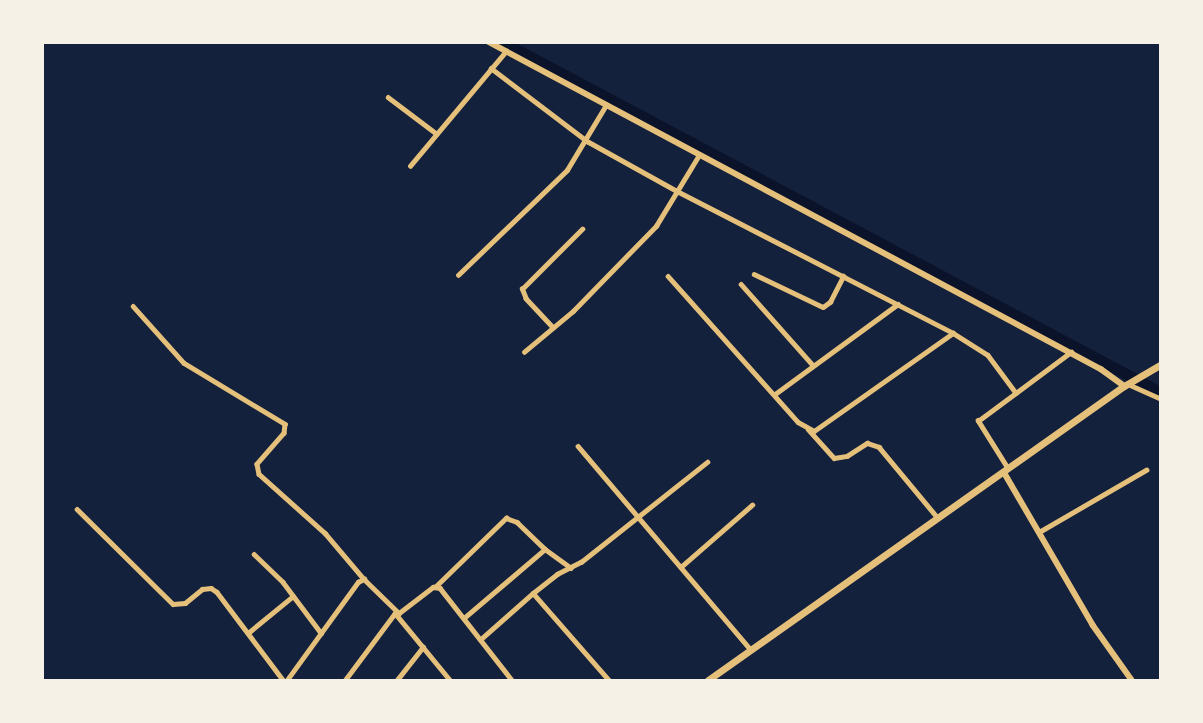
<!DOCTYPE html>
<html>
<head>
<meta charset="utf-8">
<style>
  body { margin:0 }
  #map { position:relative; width:1203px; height:723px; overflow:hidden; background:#14213d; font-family:"Varela Round",sans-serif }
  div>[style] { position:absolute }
  .canal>* { height:11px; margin:-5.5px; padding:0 5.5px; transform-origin:5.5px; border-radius:5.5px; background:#0b132b }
  .minor>* { height:4.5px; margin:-2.25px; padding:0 2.25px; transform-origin:2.25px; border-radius:2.25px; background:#e5c07b }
  .tertiary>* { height:5.5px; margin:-2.75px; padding:0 2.75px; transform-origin:2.75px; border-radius:2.75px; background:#e5c07b }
  .secondary>* { height:7px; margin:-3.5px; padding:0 3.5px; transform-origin:3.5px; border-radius:3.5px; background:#e5c07b }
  span { translate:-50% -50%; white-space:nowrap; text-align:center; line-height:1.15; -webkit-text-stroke:5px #f6f1e7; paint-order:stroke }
  .frame { position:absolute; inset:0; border:44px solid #f6f1e7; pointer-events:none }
</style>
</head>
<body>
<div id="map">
  <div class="canal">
    <i style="left:503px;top:42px;width:744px;rotate:28.05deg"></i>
  </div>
  <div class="minor">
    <i style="left:491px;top:68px;width:121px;rotate:37.2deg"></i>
    <i style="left:587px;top:141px;width:103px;rotate:29.1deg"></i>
    <i style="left:677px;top:191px;width:310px;rotate:27.2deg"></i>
    <i style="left:953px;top:333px;width:41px;rotate:32.2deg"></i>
    <i style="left:988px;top:355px;width:47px;rotate:53.6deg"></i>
    <i style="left:388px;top:97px;width:61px;rotate:37.1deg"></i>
    <i style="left:410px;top:166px;width:150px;rotate:-50.1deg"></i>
    <i style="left:754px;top:274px;width:76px;rotate:25.6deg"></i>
    <i style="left:823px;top:307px;width:9px;rotate:-36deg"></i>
    <i style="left:830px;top:302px;width:29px;rotate:-63deg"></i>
    <i style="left:458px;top:275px;width:151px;rotate:-43.9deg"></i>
    <i style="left:567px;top:170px;width:76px;rotate:-59deg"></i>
    <i style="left:668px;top:276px;width:195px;rotate:48.3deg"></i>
    <i style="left:798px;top:422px;width:18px;rotate:29deg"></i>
    <i style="left:814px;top:431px;width:170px;rotate:-35.2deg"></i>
    <i style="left:741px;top:284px;width:108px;rotate:48.4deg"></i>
    <i style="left:133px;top:306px;width:76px;rotate:48.2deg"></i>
    <i style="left:184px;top:363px;width:118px;rotate:31.1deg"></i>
    <i style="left:285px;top:424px;width:9px;rotate:96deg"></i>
    <i style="left:284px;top:433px;width:41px;rotate:131.1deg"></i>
    <i style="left:257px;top:464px;width:10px;rotate:79deg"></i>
    <i style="left:259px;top:474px;width:89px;rotate:41.8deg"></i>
    <i style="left:325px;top:533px;width:60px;rotate:49.7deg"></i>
    <i style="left:553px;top:328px;width:40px;rotate:-133deg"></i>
    <i style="left:526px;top:299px;width:11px;rotate:-112deg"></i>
    <i style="left:522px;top:289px;width:85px;rotate:-45deg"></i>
    <i style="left:524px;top:352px;width:64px;rotate:-39.9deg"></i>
    <i style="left:573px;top:311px;width:119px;rotate:-45.7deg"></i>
    <i style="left:656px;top:226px;width:83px;rotate:-58.8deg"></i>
    <i style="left:1128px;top:384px;width:35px;rotate:24deg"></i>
    <i style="left:775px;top:394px;width:152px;rotate:-36.2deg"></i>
    <i style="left:808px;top:429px;width:39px;rotate:48deg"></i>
    <i style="left:834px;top:458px;width:13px;rotate:-9deg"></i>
    <i style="left:847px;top:456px;width:24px;rotate:-33deg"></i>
    <i style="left:867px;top:443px;width:13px;rotate:18deg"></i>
    <i style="left:879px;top:447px;width:92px;rotate:50.3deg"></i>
    <i style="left:578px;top:446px;width:267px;rotate:49.7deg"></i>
    <i style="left:1008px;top:469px;width:57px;rotate:-122deg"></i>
    <i style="left:978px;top:421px;width:116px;rotate:-36.6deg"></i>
    <i style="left:77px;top:509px;width:135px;rotate:44.7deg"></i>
    <i style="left:173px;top:604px;width:12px;rotate:-5deg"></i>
    <i style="left:185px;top:603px;width:22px;rotate:-39deg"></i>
    <i style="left:202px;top:589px;width:9px;rotate:-6deg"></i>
    <i style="left:211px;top:588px;width:7px;rotate:34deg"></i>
    <i style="left:217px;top:592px;width:110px;rotate:53.1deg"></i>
    <i style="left:1039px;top:532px;width:124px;rotate:-30.1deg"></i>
    <i style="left:254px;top:554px;width:40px;rotate:44deg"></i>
    <i style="left:283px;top:582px;width:64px;rotate:53.3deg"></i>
    <i style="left:682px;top:566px;width:93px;rotate:-41.1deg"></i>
    <i style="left:436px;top:586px;width:98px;rotate:-44.2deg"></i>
    <i style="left:506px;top:518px;width:12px;rotate:20deg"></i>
    <i style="left:517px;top:522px;width:39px;rotate:44deg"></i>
    <i style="left:545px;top:549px;width:32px;rotate:36deg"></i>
    <i style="left:533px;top:593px;width:116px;rotate:48.9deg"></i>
    <i style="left:464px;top:618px;width:106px;rotate:-40.4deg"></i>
    <i style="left:248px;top:633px;width:58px;rotate:-39.4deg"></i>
    <i style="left:481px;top:639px;width:69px;rotate:-41.5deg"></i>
    <i style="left:533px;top:593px;width:31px;rotate:-38deg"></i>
    <i style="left:557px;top:574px;width:27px;rotate:-27deg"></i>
    <i style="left:581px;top:562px;width:161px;rotate:-38.4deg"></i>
    <i style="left:287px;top:680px;width:121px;rotate:-54.1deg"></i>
    <i style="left:358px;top:582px;width:7px;rotate:-27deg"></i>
    <i style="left:364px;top:579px;width:49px;rotate:44.2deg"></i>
    <i style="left:399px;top:613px;width:43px;rotate:-37.4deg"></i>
    <i style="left:433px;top:587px;width:7px;rotate:8deg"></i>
    <i style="left:440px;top:588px;width:117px;rotate:52deg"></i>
    <i style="left:345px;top:680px;width:84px;rotate:-53.3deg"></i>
    <i style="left:395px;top:613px;width:87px;rotate:50.6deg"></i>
    <i style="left:397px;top:680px;width:42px;rotate:-51.8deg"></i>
  </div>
  <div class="tertiary">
    <i style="left:489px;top:42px;width:694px;rotate:28.12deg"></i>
    <i style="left:1101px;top:369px;width:29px;rotate:36deg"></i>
    <i style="left:1004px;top:472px;width:177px;rotate:59.8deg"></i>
    <i style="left:1093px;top:625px;width:67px;rotate:54.7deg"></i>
  </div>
  <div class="secondary">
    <i style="left:708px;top:680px;width:509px;rotate:-35.25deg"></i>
    <i style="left:1124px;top:386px;width:42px;rotate:-30.3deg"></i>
  </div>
  <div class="frame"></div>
</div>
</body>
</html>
